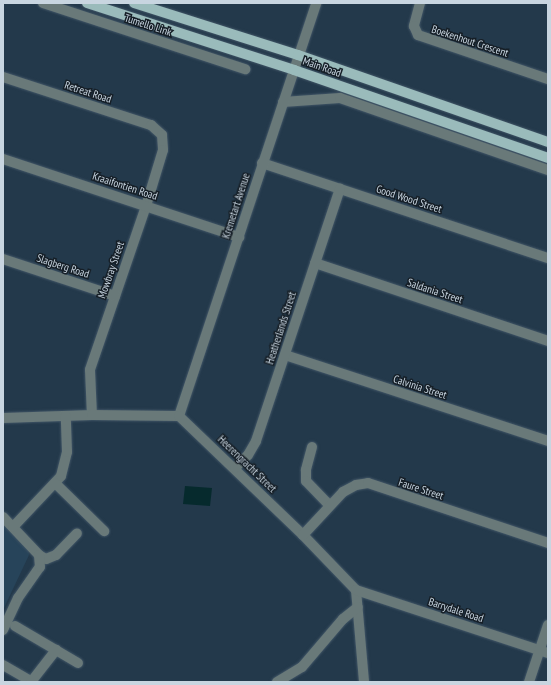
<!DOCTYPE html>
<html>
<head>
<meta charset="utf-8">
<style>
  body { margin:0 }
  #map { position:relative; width:551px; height:685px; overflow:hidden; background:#23394b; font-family:"PT Sans Narrow",sans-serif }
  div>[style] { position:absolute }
  .built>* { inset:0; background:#27445a }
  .water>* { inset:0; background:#062a2d }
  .roads { filter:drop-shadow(0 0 1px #415566) drop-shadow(0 0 1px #415566) }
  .minor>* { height:10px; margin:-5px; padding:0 5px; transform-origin:5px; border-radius:5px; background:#697979 }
  .major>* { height:10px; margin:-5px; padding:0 5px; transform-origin:5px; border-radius:5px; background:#9abbbb }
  span { translate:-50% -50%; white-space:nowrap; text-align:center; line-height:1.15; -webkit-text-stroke:3px #161f27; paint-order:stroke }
  .street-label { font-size:11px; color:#c8d5e0 }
  .frame { position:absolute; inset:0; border:4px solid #c8d5e0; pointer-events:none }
</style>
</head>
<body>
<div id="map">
  <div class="built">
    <i style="clip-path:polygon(3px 520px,28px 546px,29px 555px,3px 610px)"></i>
  </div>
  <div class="water">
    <i style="clip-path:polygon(185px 486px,212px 488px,210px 506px,183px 504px)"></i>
  </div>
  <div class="roads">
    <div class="minor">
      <i style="left:43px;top:3px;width:213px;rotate:18.1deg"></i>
      <i style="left:420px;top:3px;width:24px;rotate:105deg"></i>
      <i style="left:414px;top:26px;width:10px;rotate:66deg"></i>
      <i style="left:418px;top:35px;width:137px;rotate:18.7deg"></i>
      <i style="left:3px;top:77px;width:156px;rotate:18deg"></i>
      <i style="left:151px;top:125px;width:15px;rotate:42deg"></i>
      <i style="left:162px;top:135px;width:15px;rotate:86deg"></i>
      <i style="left:163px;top:150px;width:59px;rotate:106.9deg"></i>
      <i style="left:146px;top:206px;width:173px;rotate:108.9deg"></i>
      <i style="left:90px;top:370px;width:45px;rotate:87.5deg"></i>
      <i style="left:283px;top:102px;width:57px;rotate:-4deg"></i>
      <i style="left:340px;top:98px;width:220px;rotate:19.1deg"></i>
      <i style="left:3px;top:159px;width:249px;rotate:18.3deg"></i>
      <i style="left:262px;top:163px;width:301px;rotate:18.4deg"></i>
      <i style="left:3px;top:259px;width:118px;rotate:18.3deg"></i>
      <i style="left:315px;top:263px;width:246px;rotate:18.5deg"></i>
      <i style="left:285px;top:355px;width:277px;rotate:18.1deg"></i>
      <i style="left:179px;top:416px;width:435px;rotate:-71.6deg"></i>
      <i style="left:3px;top:418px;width:89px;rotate:-1.9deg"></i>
      <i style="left:92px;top:415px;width:87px;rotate:0.7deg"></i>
      <i style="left:179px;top:416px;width:172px;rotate:43.8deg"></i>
      <i style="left:303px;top:535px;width:76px;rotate:46.1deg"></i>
      <i style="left:356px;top:590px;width:92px;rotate:85deg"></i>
      <i style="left:312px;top:447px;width:24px;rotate:105deg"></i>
      <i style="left:306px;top:470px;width:11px;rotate:90deg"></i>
      <i style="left:306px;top:481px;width:33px;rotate:46deg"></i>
      <i style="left:235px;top:468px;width:18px;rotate:-45deg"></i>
      <i style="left:248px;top:455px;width:16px;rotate:-60deg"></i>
      <i style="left:256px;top:441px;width:266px;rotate:-71.6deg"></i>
      <i style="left:55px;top:483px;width:69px;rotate:44.4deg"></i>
      <i style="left:3px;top:517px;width:52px;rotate:46.5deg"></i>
      <i style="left:39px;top:555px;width:8px;rotate:30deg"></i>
      <i style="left:46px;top:559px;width:11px;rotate:-22deg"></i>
      <i style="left:56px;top:555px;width:30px;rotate:-46deg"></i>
      <i style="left:13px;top:527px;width:70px;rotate:-46.7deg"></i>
      <i style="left:61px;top:476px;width:25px;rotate:-76deg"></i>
      <i style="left:67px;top:452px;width:36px;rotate:-92deg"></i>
      <i style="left:303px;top:535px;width:59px;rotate:-47.1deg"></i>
      <i style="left:343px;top:492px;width:15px;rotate:-28deg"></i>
      <i style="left:356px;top:485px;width:12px;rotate:-9deg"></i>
      <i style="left:368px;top:483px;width:190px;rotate:18.4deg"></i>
      <i style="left:356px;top:590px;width:202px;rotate:18.2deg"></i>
      <i style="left:15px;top:626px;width:73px;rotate:30.4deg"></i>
      <i style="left:3px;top:630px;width:35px;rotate:-65deg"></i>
      <i style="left:18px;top:598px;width:38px;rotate:-55deg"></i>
      <i style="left:40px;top:567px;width:12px;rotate:-95deg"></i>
      <i style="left:3px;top:665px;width:34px;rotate:30deg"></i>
      <i style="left:31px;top:682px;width:41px;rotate:-52deg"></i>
      <i style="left:277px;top:682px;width:29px;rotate:-31deg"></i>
      <i style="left:302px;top:667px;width:63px;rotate:-49.5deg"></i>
      <i style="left:343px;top:619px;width:19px;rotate:-39deg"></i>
      <i style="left:529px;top:682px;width:60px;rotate:-71.6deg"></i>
    </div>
    <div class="major">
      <i style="left:87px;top:3px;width:218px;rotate:17.9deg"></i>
      <i style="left:294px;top:70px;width:269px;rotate:19.1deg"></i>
      <i style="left:134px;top:3px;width:172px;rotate:17.6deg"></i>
      <i style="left:298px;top:55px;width:265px;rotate:19.2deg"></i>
    </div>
  </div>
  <div class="street-label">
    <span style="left:148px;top:25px;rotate:18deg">Tumello Link</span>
    <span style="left:470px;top:41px;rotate:18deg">Boekenhout Crescent</span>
    <span style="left:322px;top:67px;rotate:19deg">Main Road</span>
    <span style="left:88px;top:92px;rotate:18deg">Retreat Road</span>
    <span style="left:125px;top:186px;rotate:18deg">Kraaifontien Road</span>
    <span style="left:409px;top:199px;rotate:18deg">Good Wood Street</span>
    <span style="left:236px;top:206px;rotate:-72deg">Kremetart Avenue</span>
    <span style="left:63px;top:266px;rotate:18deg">Slagberg Road</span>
    <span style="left:111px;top:270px;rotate:-71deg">Mowbray Street</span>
    <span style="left:435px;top:291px;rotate:18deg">Saldania Street</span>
    <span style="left:281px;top:328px;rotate:-72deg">Heatherlands Street</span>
    <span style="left:420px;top:387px;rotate:18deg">Calvinia Street</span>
    <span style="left:247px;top:464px;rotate:44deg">Heerengracht Street</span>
    <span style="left:421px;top:489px;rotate:18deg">Faure Street</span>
    <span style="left:456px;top:610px;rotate:18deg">Barrydale Road</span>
  </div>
  <div class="frame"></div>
</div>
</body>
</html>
